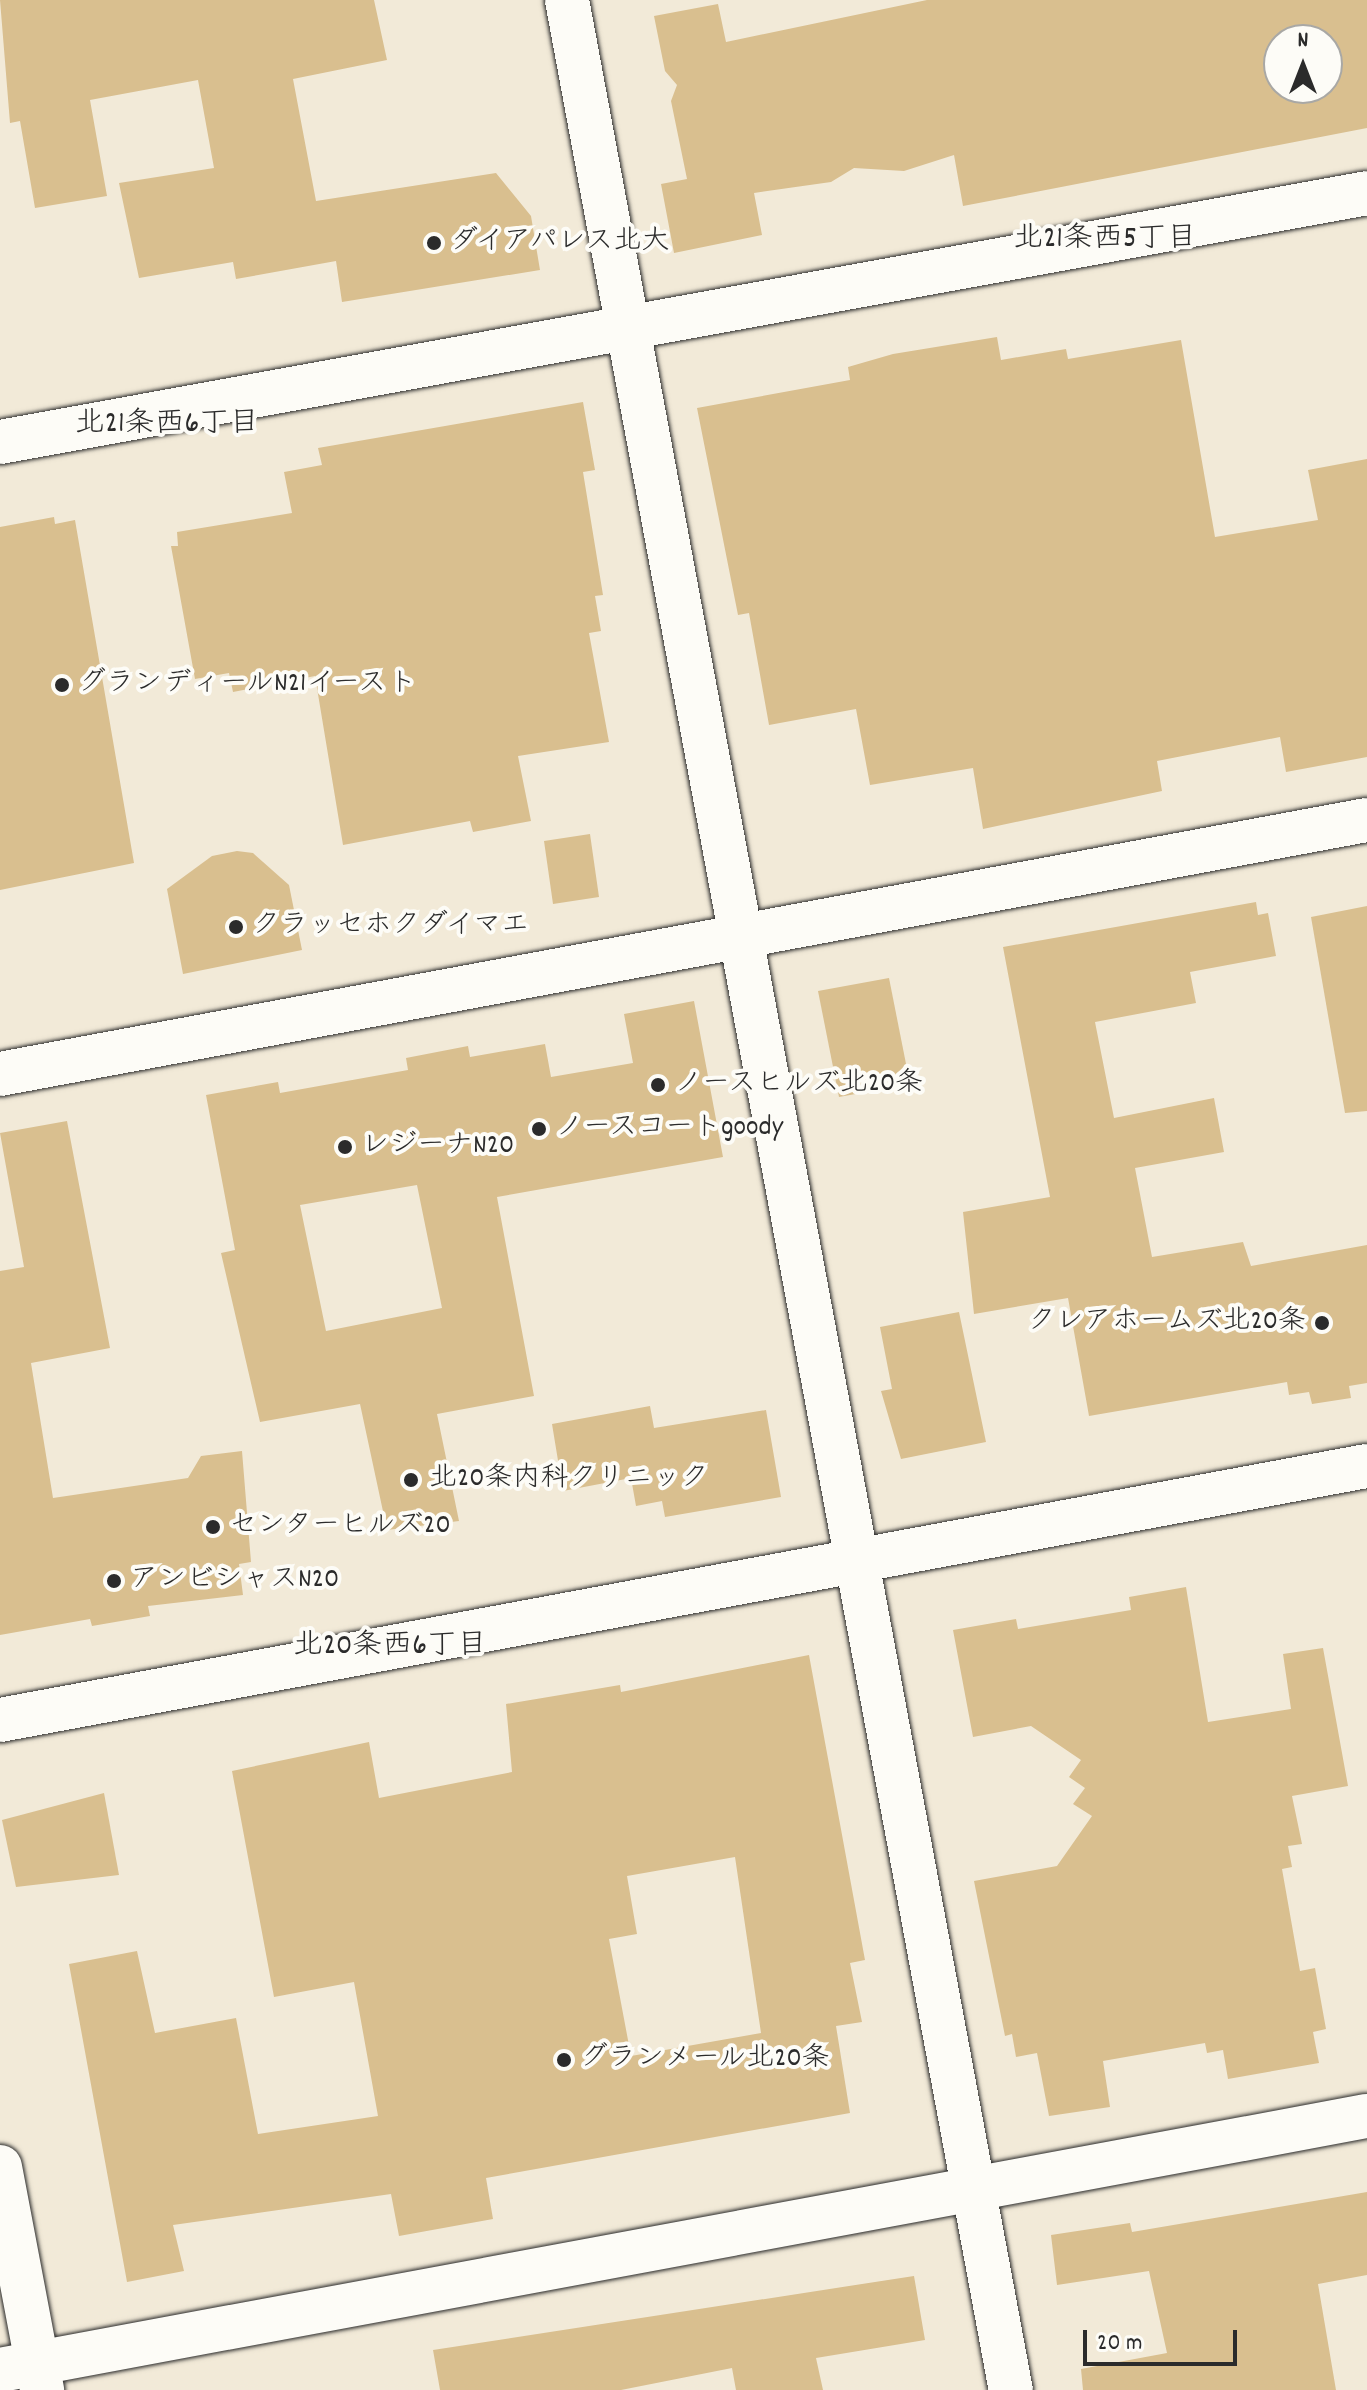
<!DOCTYPE html>
<html>
<head>
<meta charset="utf-8">
<style>
  body { margin:0 }
  #map { position:relative; width:1367px; height:2390px; overflow:hidden; background:#f2ead8; font-family:Dekko,"Klee One",sans-serif }
  div>[style] { position:absolute }
  .building>* { inset:0; background:#d9bf8f }
  .roads { filter:drop-shadow(0 0 2px #2b2b2b) drop-shadow(0 0 2px #2b2b2b) }
  .minor>* { height:44px; margin:-22px; padding:0 22px; transform-origin:22px; border-radius:22px; background:#fdfcf7 }
  .dots>* { width:22px; height:22px; translate:-50% -50%; box-sizing:border-box; border:4px solid #fdfcf7; border-radius:50% }
  span { translate:-50% -50%; white-space:nowrap; text-align:center; line-height:1.15; -webkit-text-stroke:8px #fdfcf7; paint-order:stroke }
  .poi-label { font-size:28px; color:#2b2b2b }
  .left { translate:0 -50%; text-align:left }
  .right { translate:-100% -50%; text-align:right }
  .neighbourhood-label { font-size:30px; color:#2b2b2b }
  .north { position:absolute; left:1263px; top:24px; width:80px; height:80px; box-sizing:border-box; background:#fdfcf7; border:2px solid #a9a8a5; border-radius:50%; rotate:0deg; font-size:22px; font-weight:700; line-height:32px; text-align:center; color:#2b2b2b }
  .north::after { content:''; display:block; margin:auto; width:28px; height:36px; background:#2b2b2b; clip-path:polygon(50% 0,100% 100%,50% 72%,0 100%) }
  .scale { position:absolute; left:1083px; top:2330px; width:154px; height:36px; box-sizing:border-box; border:4px solid #2b2b2b; border-top:0; padding-left:10px; font-size:24px; line-height:28px; white-space:nowrap; color:#2b2b2b; -webkit-text-stroke:6px #fdfcf7; paint-order:stroke }
</style>
</head>
<body>
<div id="map">
  <div class="building">
    <i style="clip-path:polygon(0 0,374px 0,387px 60px,293px 79px,316px 201px,496px 173px,531px 216px,540px 270px,342px 302px,336px 261px,236px 279px,233px 262px,139px 278px,119px 183px,214px 168px,198px 80px,90px 100px,107px 196px,35px 208px,20px 121px,10px 123px)"></i>
    <i style="clip-path:polygon(evenodd,927px 0,1367px 0,1367px 128px,963px 206px,954px 155px,904px 171px,854px 168px,831px 182px,754px 193px,762px 235px,674px 253px,661px 184px,687px 179px,671px 101px,677px 85px,665px 71px,654px 16px,718px 4px,726px 42px,927px 0,1279px 40px,1327px 40px,1327px 88px,1279px 88px,1279px 40px)"></i>
    <i style="clip-path:polygon(997px 337px,1001px 360px,1066px 349px,1068px 359px,1181px 340px,1215px 537px,1318px 520px,1308px 470px,1367px 459px,1367px 757px,1286px 772px,1280px 737px,1157px 761px,1162px 791px,983px 829px,973px 768px,870px 785px,856px 709px,769px 725px,749px 613px,738px 615px,697px 408px,850px 380px,848px 367px,893px 354px)"></i>
    <i style="clip-path:polygon(583px 402px,595px 470px,583px 472px,603px 595px,595px 596px,601px 631px,589px 633px,609px 742px,518px 756px,531px 821px,473px 832px,470px 821px,343px 845px,315px 676px,233px 692px,229px 673px,195px 679px,171px 546px,178px 546px,177px 532px,292px 513px,284px 472px,322px 465px,318px 448px)"></i>
    <i style="clip-path:polygon(54px 517px,55px 524px,75px 520px,134px 863px,0 890px,0 527px)"></i>
    <i style="clip-path:polygon(590px 834px,599px 897px,553px 904px,544px 841px)"></i>
    <i style="clip-path:polygon(237px 851px,253px 853px,289px 885px,302px 950px,183px 974px,167px 889px,212px 856px)"></i>
    <i style="clip-path:polygon(1256px 902px,1258px 915px,1268px 913px,1276px 956px,1190px 972px,1196px 1003px,1095px 1022px,1114px 1118px,1214px 1098px,1224px 1152px,1135px 1168px,1152px 1257px,1243px 1242px,1251px 1266px,1367px 1245px,1367px 1383px,1349px 1386px,1351px 1398px,1312px 1404px,1309px 1392px,1289px 1395px,1287px 1382px,1089px 1416px,1068px 1298px,974px 1314px,963px 1212px,1050px 1197px,1003px 947px)"></i>
    <i style="clip-path:polygon(1367px 906px,1367px 1111px,1345px 1113px,1311px 917px)"></i>
    <i style="clip-path:polygon(889px 978px,910px 1084px,839px 1097px,818px 991px)"></i>
    <i style="clip-path:polygon(evenodd,694px 1001px,723px 1157px,497px 1197px,534px 1396px,437px 1414px,459px 1521px,387px 1530px,360px 1404px,260px 1422px,221px 1253px,235px 1250px,206px 1095px,278px 1082px,280px 1093px,408px 1070px,406px 1058px,468px 1046px,470px 1057px,545px 1044px,551px 1077px,633px 1063px,624px 1014px,694px 1001px,417px 1185px,442px 1308px,326px 1331px,300px 1205px,417px 1185px)"></i>
    <i style="clip-path:polygon(67px 1121px,110px 1348px,31px 1363px,53px 1498px,188px 1478px,201px 1456px,242px 1451px,251px 1562px,239px 1564px,243px 1595px,148px 1606px,150px 1616px,92px 1626px,90px 1619px,0 1635px,0 1271px,24px 1267px,0 1133px)"></i>
    <i style="clip-path:polygon(959px 1312px,986px 1442px,901px 1459px,881px 1391px,892px 1389px,880px 1327px)"></i>
    <i style="clip-path:polygon(650px 1406px,654px 1428px,766px 1410px,781px 1497px,665px 1517px,662px 1501px,636px 1506px,631px 1478px,563px 1491px,552px 1424px)"></i>
    <i style="clip-path:polygon(1186px 1587px,1208px 1722px,1291px 1709px,1283px 1654px,1323px 1648px,1348px 1786px,1292px 1796px,1302px 1844px,1288px 1846px,1292px 1867px,1282px 1869px,1300px 1971px,1315px 1968px,1326px 2029px,1313px 2032px,1319px 2063px,1228px 2079px,1223px 2050px,1207px 2053px,1205px 2043px,1103px 2061px,1110px 2107px,1049px 2116px,1037px 2053px,1016px 2057px,1012px 2034px,1005px 2036px,974px 1881px,1057px 1866px,1092px 1816px,1073px 1804px,1085px 1788px,1069px 1777px,1081px 1760px,1031px 1726px,973px 1737px,953px 1630px,1016px 1619px,1018px 1629px,1131px 1610px,1129px 1597px)"></i>
    <i style="clip-path:polygon(evenodd,809px 1655px,865px 1960px,850px 1963px,862px 2022px,836px 2026px,850px 2113px,486px 2178px,493px 2219px,399px 2236px,391px 2194px,173px 2225px,184px 2271px,127px 2282px,69px 1964px,137px 1951px,155px 2033px,236px 2018px,258px 2134px,378px 2116px,354px 1982px,274px 1997px,232px 1771px,369px 1742px,379px 1798px,512px 1772px,506px 1704px,620px 1685px,621px 1692px,809px 1655px,735px 1857px,761px 2033px,631px 2056px,609px 1939px,637px 1934px,627px 1876px,735px 1857px)"></i>
    <i style="clip-path:polygon(104px 1793px,119px 1875px,16px 1887px,2px 1820px)"></i>
    <i style="clip-path:polygon(1367px 2192px,1367px 2275px,1318px 2284px,1336px 2390px,1083px 2390px,1081px 2369px,1167px 2353px,1149px 2271px,1057px 2285px,1051px 2235px,1130px 2223px,1132px 2232px)"></i>
    <i style="clip-path:polygon(914px 2276px,925px 2340px,816px 2358px,823px 2390px,736px 2390px,732px 2368px,621px 2390px,440px 2390px,433px 2350px)"></i>
  </div>
  <div class="roads">
    <div class="minor">
      <i style="left:567px;top:0;width:2431px;rotate:79.48deg"></i>
      <i style="left:0;top:442px;width:1389px;rotate:-10.32deg"></i>
      <i style="left:0;top:1074px;width:1390px;rotate:-10.53deg"></i>
      <i style="left:0;top:1720px;width:1390px;rotate:-10.53deg"></i>
      <i style="left:0;top:2167px;width:227px;rotate:79.3deg"></i>
      <i style="left:0;top:2370px;width:1390px;rotate:-10.53deg"></i>
    </div>
  </div>
  <div class="dots">
    <i style="left:434px;top:243px;background:#2b2b2b"></i>
    <i style="left:62px;top:685px;background:#2b2b2b"></i>
    <i style="left:236px;top:927px;background:#2b2b2b"></i>
    <i style="left:658px;top:1085px;background:#2b2b2b"></i>
    <i style="left:539px;top:1129px;background:#2b2b2b"></i>
    <i style="left:345px;top:1147px;background:#2b2b2b"></i>
    <i style="left:1322px;top:1323px;background:#2b2b2b"></i>
    <i style="left:411px;top:1480px;background:#2b2b2b"></i>
    <i style="left:213px;top:1527px;background:#2b2b2b"></i>
    <i style="left:114px;top:1581px;background:#2b2b2b"></i>
    <i style="left:564px;top:2060px;background:#2b2b2b"></i>
  </div>
  <div class="poi-label">
    <span class="left" style="left:450px;top:243px">ダイアパレス北大</span>
    <span class="left" style="left:78px;top:685px">グランディールN21イースト</span>
    <span class="left" style="left:252px;top:927px">クラッセホクダイマエ</span>
    <span class="left" style="left:674px;top:1085px">ノースヒルズ北20条</span>
    <span class="left" style="left:555px;top:1129px">ノースコートgoody</span>
    <span class="left" style="left:361px;top:1147px">レジーナN20</span>
    <span class="right" style="left:1306px;top:1323px">クレアホームズ北20条</span>
    <span class="left" style="left:429px;top:1480px">北20条内科クリニック</span>
    <span class="left" style="left:229px;top:1527px">センターヒルズ20</span>
    <span class="left" style="left:130px;top:1581px">アンビシャスN20</span>
    <span class="left" style="left:580px;top:2060px">グランメール北20条</span>
  </div>
  <div class="neighbourhood-label">
    <span style="left:1105px;top:241px">北21条西5丁目</span>
    <span style="left:167px;top:426px">北21条西6丁目</span>
    <span style="left:390px;top:1648px">北20条西6丁目</span>
  </div>
  <div class="north">N</div>
  <div class="scale">20 m</div>
</div>
</body>
</html>
